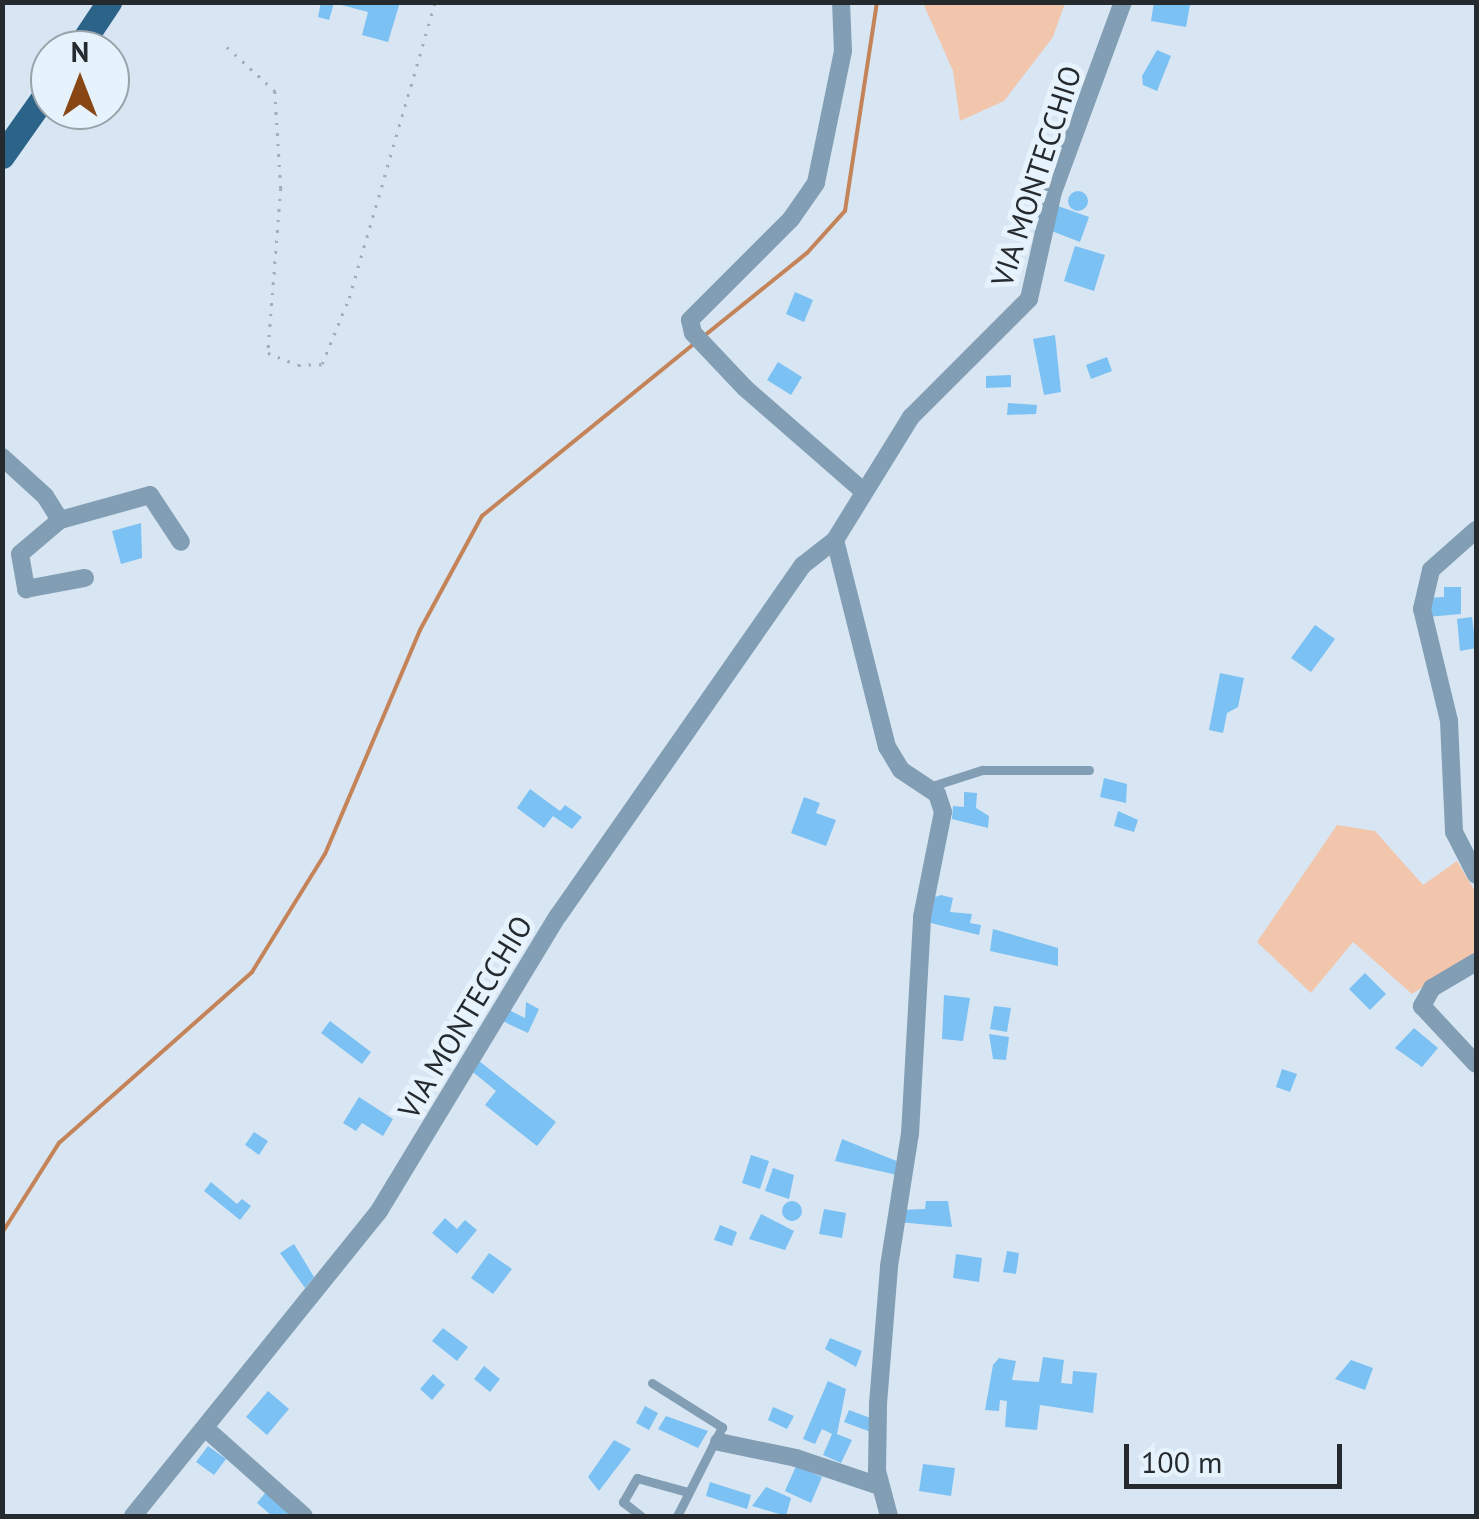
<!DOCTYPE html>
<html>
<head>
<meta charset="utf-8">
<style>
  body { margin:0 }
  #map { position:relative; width:1479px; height:1519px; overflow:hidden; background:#d7e6f2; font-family:"PT Sans",sans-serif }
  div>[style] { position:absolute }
  .green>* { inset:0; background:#f2c6ac }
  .stream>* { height:4px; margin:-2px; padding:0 2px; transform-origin:2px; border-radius:2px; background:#c58359 }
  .building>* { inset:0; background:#7cc1f3 }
  .round { border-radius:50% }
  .path>* { height:2.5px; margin-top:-1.25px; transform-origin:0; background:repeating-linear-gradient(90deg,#a1adb7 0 2.5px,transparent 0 10.5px) }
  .service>* { height:9px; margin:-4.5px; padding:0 4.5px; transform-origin:4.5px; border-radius:4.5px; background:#829eb4 }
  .minor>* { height:18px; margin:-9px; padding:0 9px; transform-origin:9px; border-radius:9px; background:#829eb4 }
  .primary>* { height:25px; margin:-12.5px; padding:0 12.5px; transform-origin:12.5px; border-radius:12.5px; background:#2b6389 }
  span { translate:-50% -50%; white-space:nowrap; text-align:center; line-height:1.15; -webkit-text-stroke:10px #e7f3fc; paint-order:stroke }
  .street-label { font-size:30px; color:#252a2e }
  .frame { position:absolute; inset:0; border:5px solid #252a2e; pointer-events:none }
  .north { position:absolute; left:30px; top:30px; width:100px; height:100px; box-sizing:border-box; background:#e7f3fc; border:2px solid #99a3aa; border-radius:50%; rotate:0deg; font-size:28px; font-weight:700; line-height:40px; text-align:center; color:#252a2e }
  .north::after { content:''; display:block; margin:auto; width:35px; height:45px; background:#884615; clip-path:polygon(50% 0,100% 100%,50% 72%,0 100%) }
  .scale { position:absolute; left:1124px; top:1444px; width:218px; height:45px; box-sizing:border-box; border:5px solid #252a2e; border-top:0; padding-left:12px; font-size:30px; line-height:35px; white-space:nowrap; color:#252a2e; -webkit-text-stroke:8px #e7f3fc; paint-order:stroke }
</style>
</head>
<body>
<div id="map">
  <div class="green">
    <i style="clip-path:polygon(923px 3px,923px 2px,1065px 3px,1053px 37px,1004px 101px,960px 121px,953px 71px)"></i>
    <i style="clip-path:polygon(1337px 825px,1375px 831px,1423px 885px,1457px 861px,1476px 893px,1476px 952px,1412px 994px,1353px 942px,1311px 993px,1257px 942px)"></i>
  </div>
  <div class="stream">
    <i style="left:704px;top:336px;width:132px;rotate:-38.9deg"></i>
    <i style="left:807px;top:253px;width:57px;rotate:-47.9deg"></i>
    <i style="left:845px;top:211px;width:211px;rotate:-81.3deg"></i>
    <i style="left:2px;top:1233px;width:107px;rotate:-57.7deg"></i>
    <i style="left:59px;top:1143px;width:258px;rotate:-41.5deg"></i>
    <i style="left:252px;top:972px;width:139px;rotate:-58.3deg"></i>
    <i style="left:325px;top:854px;width:243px;rotate:-67deg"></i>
    <i style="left:420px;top:630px;width:130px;rotate:-61.5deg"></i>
    <i style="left:482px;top:516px;width:276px;rotate:-39.1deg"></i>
  </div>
  <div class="building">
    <i style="clip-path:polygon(321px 2px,400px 2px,388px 42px,362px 35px,368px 12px,334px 3px,329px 20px,318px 17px)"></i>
    <i style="clip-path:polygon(1154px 2px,1190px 5px,1186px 27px,1151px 21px)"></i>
    <i style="clip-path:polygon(1157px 50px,1171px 56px,1157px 91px,1143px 85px,1142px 76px)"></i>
    <i class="round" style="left:1068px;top:191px;width:20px;height:20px"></i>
    <i style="clip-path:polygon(1058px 206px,1089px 217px,1080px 242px,1049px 230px)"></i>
    <i style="clip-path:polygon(1075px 246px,1105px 255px,1094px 291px,1064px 281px)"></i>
    <i style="clip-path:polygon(795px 292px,813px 300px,804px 322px,786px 314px)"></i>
    <i style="clip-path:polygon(1055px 335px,1061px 392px,1044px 395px,1033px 339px)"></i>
    <i style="clip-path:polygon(1107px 357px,1112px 371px,1091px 379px,1086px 365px)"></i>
    <i style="clip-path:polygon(778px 362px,802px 377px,791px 395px,767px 380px)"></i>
    <i style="clip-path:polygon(1011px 375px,1011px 387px,986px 388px,986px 376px)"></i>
    <i style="clip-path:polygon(1008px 403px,1037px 405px,1036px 414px,1007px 415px)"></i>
    <i style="clip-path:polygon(141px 523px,142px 558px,121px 564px,112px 531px)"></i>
    <i style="clip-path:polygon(1444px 587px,1461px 587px,1461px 614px,1427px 617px,1427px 598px,1444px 597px)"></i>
    <i style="clip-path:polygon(1472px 617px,1476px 648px,1460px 651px,1457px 619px)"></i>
    <i style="clip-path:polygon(1315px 625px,1335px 639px,1311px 672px,1291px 658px)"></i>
    <i style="clip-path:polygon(1220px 673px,1244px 678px,1238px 707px,1227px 713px,1223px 733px,1209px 730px)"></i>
    <i style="clip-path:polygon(1104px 778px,1127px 784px,1126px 803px,1100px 797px)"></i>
    <i style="clip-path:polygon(530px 789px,560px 811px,565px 805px,582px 817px,572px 829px,553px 816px,544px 828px,517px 808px)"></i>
    <i style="clip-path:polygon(964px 792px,977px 793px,976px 808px,989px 816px,988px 828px,952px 819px,953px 806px,964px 807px)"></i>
    <i style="clip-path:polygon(804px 797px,820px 803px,816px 813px,836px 820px,826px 846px,791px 833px)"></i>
    <i style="clip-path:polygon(1118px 811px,1138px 820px,1134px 832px,1114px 826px)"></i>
    <i style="clip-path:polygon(941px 895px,953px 898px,950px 912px,972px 914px,970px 923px,981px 925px,979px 935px,927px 922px,932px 898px)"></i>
    <i style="clip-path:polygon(993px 929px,1058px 948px,1058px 966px,990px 951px)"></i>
    <i style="clip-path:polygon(1365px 973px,1386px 994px,1370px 1010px,1349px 989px)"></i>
    <i style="clip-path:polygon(944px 995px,970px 998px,963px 1041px,942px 1039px)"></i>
    <i style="clip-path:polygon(526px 1002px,539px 1009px,528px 1033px,496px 1018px,503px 1007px,525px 1018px)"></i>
    <i style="clip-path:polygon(994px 1006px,1011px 1008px,1007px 1032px,990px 1029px)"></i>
    <i style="clip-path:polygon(330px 1021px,371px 1052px,362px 1064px,321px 1033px)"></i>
    <i style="clip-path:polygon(1414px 1028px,1438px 1048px,1422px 1067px,1395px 1048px)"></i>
    <i style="clip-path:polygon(989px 1034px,1009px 1037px,1006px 1060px,993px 1059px)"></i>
    <i style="clip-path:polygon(474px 1057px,556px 1122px,537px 1146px,485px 1105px,496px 1091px,468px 1068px)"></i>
    <i style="clip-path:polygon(1282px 1069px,1297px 1074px,1290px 1092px,1276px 1087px)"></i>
    <i style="clip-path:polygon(359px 1097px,393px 1119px,383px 1136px,362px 1123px,356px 1131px,343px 1123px)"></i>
    <i style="clip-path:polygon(254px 1132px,268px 1141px,259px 1155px,245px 1145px)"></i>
    <i style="clip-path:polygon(842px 1139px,899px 1162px,897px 1175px,835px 1161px)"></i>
    <i style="clip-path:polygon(751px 1155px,769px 1161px,760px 1189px,742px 1183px)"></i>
    <i style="clip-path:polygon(773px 1168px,794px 1175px,789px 1199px,765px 1191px)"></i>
    <i style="clip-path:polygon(211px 1182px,237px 1204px,242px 1199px,251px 1206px,240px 1220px,204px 1191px)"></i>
    <i class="round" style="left:782px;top:1201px;width:20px;height:20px"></i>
    <i style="clip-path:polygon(926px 1201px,948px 1201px,952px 1227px,898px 1222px,899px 1210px,925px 1209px)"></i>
    <i style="clip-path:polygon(824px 1209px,846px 1213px,842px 1238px,819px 1234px)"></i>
    <i style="clip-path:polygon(761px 1214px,794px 1231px,785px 1250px,749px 1239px)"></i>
    <i style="clip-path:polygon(445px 1218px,457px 1229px,465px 1220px,477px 1230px,457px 1254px,432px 1233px)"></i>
    <i style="clip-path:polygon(720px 1225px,737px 1232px,732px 1246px,714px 1240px)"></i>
    <i style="clip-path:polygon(294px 1244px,314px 1277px,305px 1288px,280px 1253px)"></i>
    <i style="clip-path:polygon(1007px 1251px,1019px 1253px,1016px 1274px,1003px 1272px)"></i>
    <i style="clip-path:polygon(489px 1253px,512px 1269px,493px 1294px,471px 1278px)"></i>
    <i style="clip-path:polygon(956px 1254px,982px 1258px,979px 1282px,953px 1278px)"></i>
    <i style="clip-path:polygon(443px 1328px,468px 1347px,457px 1361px,432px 1341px)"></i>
    <i style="clip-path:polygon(830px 1338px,862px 1351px,856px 1367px,825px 1349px)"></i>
    <i style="clip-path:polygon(1043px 1357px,1064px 1360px,1061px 1383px,1072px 1384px,1073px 1371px,1097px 1373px,1093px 1413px,1040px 1405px,1037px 1430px,1005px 1427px,1007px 1401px,1000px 1400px,999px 1411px,985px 1410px,993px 1365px,999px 1358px,1016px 1361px,1012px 1380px,1039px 1382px)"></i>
    <i style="clip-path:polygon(1351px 1360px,1373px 1368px,1365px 1390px,1335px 1379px)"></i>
    <i style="clip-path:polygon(484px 1366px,500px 1379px,490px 1392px,474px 1379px)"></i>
    <i style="clip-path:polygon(433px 1374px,445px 1385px,432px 1400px,420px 1389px)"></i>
    <i style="clip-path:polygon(828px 1381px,846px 1389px,837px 1434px,852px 1440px,841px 1463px,823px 1455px,832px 1434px,822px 1429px,815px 1444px,803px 1439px)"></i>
    <i style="clip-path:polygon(268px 1391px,289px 1409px,267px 1435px,246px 1417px)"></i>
    <i style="clip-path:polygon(645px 1406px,658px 1413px,649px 1430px,636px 1423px)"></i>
    <i style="clip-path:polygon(773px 1407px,794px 1416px,787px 1429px,768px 1420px)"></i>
    <i style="clip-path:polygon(849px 1410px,873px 1419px,871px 1432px,844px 1422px)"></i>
    <i style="clip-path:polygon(666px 1416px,708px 1431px,698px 1448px,658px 1429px)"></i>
    <i style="clip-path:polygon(614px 1440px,631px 1449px,599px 1491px,588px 1477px)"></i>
    <i style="clip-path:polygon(208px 1446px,226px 1459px,214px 1475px,196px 1462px)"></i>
    <i style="clip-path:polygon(923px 1464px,955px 1468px,951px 1496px,919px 1491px)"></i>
    <i style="clip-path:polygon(796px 1466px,822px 1477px,811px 1503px,785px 1491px)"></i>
    <i style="clip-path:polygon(710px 1482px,751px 1495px,747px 1509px,706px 1496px)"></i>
    <i style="clip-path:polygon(766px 1487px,791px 1498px,786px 1516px,752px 1506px)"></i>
    <i style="clip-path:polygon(266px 1492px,293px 1516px,272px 1516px,257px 1503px)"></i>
  </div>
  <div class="path">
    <i style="left:227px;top:47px;width:65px;rotate:42.5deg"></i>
    <i style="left:275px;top:91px;width:97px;rotate:86.5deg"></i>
    <i style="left:281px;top:188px;width:166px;rotate:94.5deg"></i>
    <i style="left:268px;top:353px;width:32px;rotate:22deg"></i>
    <i style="left:298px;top:365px;width:24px;rotate:-2deg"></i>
    <i style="left:322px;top:364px;width:71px;rotate:-67.8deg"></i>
    <i style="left:349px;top:298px;width:308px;rotate:-73.8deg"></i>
  </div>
  <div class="service">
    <i style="left:929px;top:787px;width:56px;rotate:-17.8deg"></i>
    <i style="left:982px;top:770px;width:107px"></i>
    <i style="left:652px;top:1383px;width:83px;rotate:32.2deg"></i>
    <i style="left:722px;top:1427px;width:100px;rotate:116.8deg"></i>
    <i style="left:641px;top:1516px;width:23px;rotate:-142deg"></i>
    <i style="left:623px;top:1502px;width:28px;rotate:-60deg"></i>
    <i style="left:637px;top:1478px;width:53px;rotate:15.4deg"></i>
  </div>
  <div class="minor">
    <i style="left:841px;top:2px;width:49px;rotate:87.7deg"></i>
    <i style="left:843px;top:51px;width:135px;rotate:101.6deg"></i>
    <i style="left:816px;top:183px;width:44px;rotate:124.8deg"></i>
    <i style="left:791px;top:219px;width:143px;rotate:135deg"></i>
    <i style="left:690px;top:320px;width:13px;rotate:77deg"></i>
    <i style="left:693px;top:333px;width:76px;rotate:46.6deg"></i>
    <i style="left:745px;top:388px;width:157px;rotate:41.1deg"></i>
    <i style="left:2px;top:457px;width:58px;rotate:42.2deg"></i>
    <i style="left:45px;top:496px;width:28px;rotate:58deg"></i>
    <i style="left:60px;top:520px;width:93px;rotate:-15.5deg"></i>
    <i style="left:150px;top:495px;width:56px;rotate:56.6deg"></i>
    <i style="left:60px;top:520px;width:52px;rotate:139.6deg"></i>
    <i style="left:20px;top:554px;width:36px;rotate:80deg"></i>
    <i style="left:26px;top:589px;width:60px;rotate:-10.6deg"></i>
    <i style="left:1476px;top:530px;width:60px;rotate:138.4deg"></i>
    <i style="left:1431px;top:570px;width:40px;rotate:103deg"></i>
    <i style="left:1422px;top:609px;width:115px;rotate:76.4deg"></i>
    <i style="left:1449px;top:721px;width:111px;rotate:87.4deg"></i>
    <i style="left:1454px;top:832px;width:48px;rotate:62.9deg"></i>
    <i style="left:1476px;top:962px;width:51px;rotate:149.4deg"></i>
    <i style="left:1432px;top:988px;width:21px;rotate:119deg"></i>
    <i style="left:1422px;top:1006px;width:79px;rotate:47deg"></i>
    <i style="left:205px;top:1428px;width:132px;rotate:41.6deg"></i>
    <i style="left:719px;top:1442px;width:79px;rotate:11.7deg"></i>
    <i style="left:796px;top:1458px;width:88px;rotate:18.6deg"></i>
    <i style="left:133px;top:1516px;width:392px;rotate:-51.1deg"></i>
    <i style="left:379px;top:1211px;width:345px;rotate:-58.8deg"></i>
    <i style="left:558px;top:916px;width:428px;rotate:-55.1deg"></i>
    <i style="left:803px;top:565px;width:41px;rotate:-38deg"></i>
    <i style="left:889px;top:1516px;width:47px;rotate:-104.9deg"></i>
    <i style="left:877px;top:1471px;width:67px;rotate:-89.1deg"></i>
    <i style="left:878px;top:1404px;width:138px;rotate:-85.4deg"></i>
    <i style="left:889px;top:1266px;width:134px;rotate:-81deg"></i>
    <i style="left:910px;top:1134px;width:217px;rotate:-86.8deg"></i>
    <i style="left:922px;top:917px;width:107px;rotate:-78.7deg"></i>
    <i style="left:943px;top:812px;width:19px;rotate:-108deg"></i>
    <i style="left:937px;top:794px;width:43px;rotate:-146.3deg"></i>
    <i style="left:901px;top:770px;width:27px;rotate:-121deg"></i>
    <i style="left:887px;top:747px;width:213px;rotate:-104.1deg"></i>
    <i style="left:835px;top:540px;width:145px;rotate:-58.3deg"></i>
    <i style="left:911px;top:417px;width:167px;rotate:-45deg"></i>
    <i style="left:1029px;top:299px;width:110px;rotate:-77.4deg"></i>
    <i style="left:1053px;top:192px;width:202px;rotate:-69.8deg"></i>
  </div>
  <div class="primary">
    <i style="left:77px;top:50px;width:58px;rotate:-56.3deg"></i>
    <i style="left:2px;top:156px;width:83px;rotate:-54.8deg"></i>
  </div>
  <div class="street-label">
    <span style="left:1036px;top:176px;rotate:-72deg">VIA MONTECCHIO</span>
    <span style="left:465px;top:1017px;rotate:-59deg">VIA MONTECCHIO</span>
  </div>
  <div class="frame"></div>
  <div class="north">N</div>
  <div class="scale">100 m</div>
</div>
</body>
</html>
